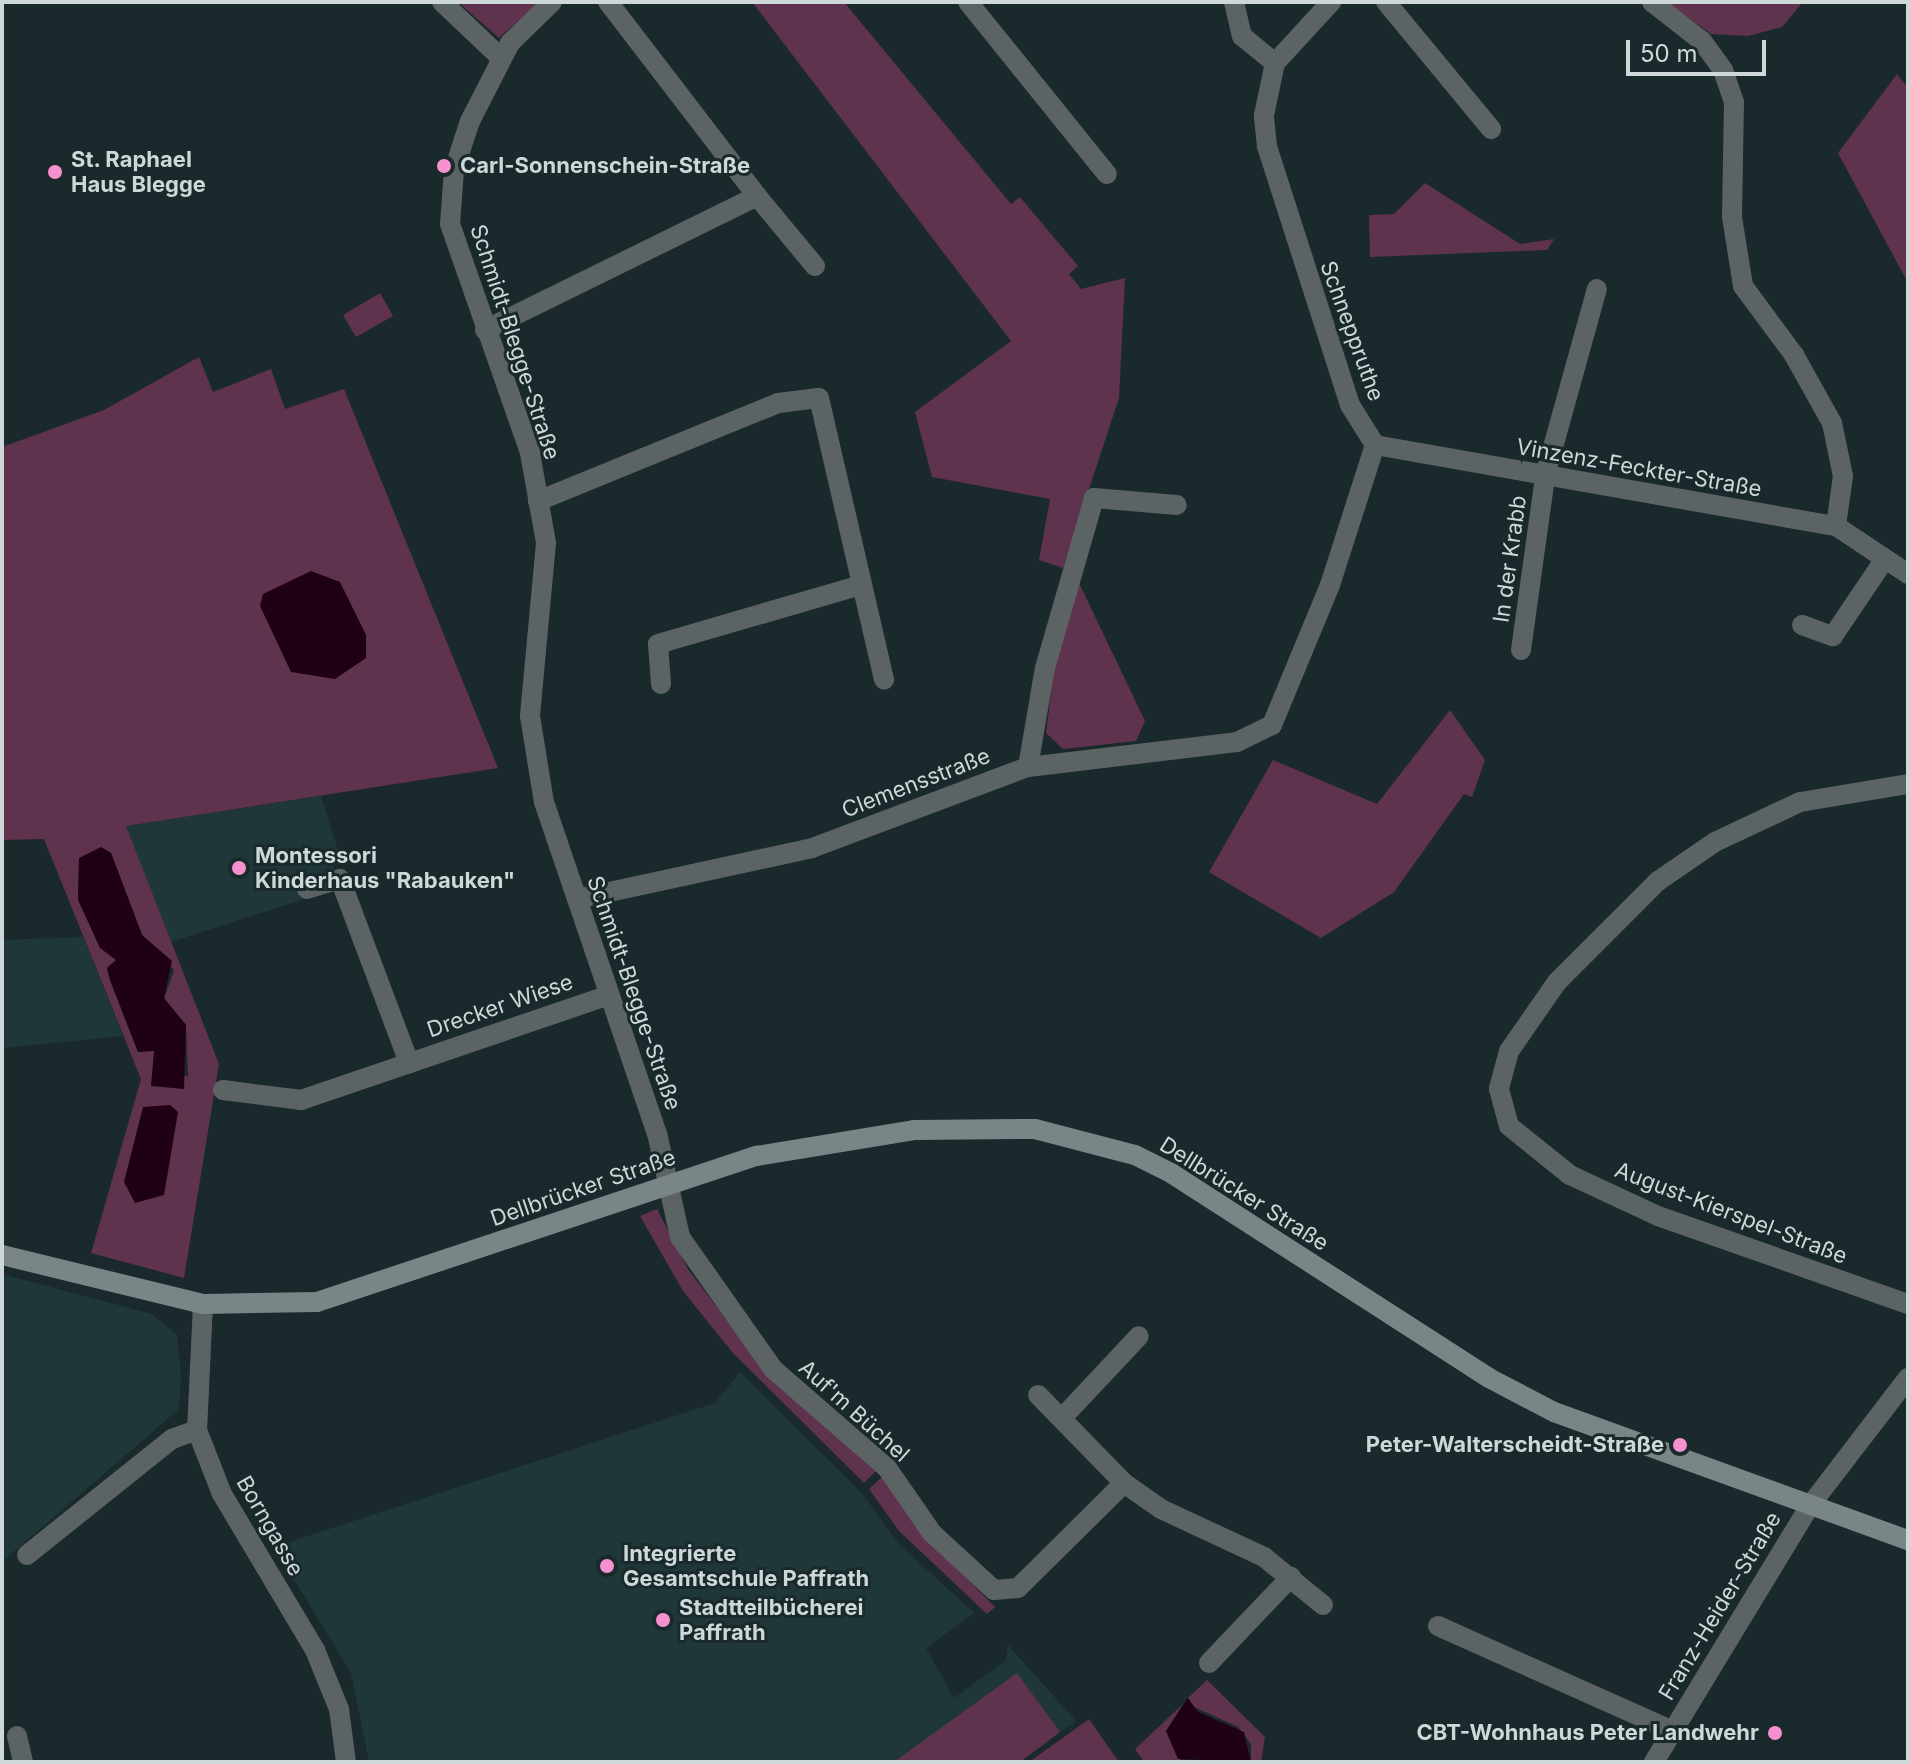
<!DOCTYPE html>
<html>
<head>
<meta charset="utf-8">
<style>
  body { margin:0 }
  #map { position:relative; width:1910px; height:1764px; overflow:hidden; background:#1a292b; font-family:Inter,sans-serif }
  div>[style] { position:absolute }
  .built>* { inset:0; background:#20373a }
  .green>* { inset:0; background:#5f334e }
  .water>* { inset:0; background:#200014 }
  .minor>* { height:20px; margin:-10px; padding:0 10px; transform-origin:10px; border-radius:10px; background:#5c6364 }
  .secondary>* { height:20px; margin:-10px; padding:0 10px; transform-origin:10px; border-radius:10px; background:#7a8587 }
  .dots>* { width:22px; height:22px; translate:-50% -50%; box-sizing:border-box; border:4px solid #1a292b; border-radius:50% }
  span { translate:-50% -50%; white-space:nowrap; text-align:center; line-height:1.15; -webkit-text-stroke:6px #1a292b; paint-order:stroke }
  .poi-label { font-size:22px; color:#ced8d9; font-weight:700 }
  .left { translate:0 -50%; text-align:left }
  .right { translate:-100% -50%; text-align:right }
  .street-label { font-size:22px; color:#ced8d9 }
  .frame { position:absolute; inset:0; border:4px solid #ced8d9; pointer-events:none }
  .scale { position:absolute; left:1626px; top:40px; width:140px; height:36px; box-sizing:border-box; border:4px solid #ced8d9; border-top:0; padding-left:10px; font-size:24px; line-height:28px; white-space:nowrap; color:#ced8d9; -webkit-text-stroke:6px #1a292b; paint-order:stroke }
</style>
</head>
<body>
<div id="map">
  <div class="built">
    <i style="clip-path:polygon(321px 796px,338px 850px,331px 852px,335px 872px,310px 897px,171px 942px,125px 826px)"></i>
    <i style="clip-path:polygon(83px 937px,123px 1036px,2px 1048px,2px 940px)"></i>
    <i style="clip-path:polygon(2px 1274px,152px 1314px,177px 1335px,181px 1376px,179px 1409px,2px 1562px)"></i>
    <i style="clip-path:polygon(740px 1372px,861px 1492px,899px 1544px,974px 1613px,926px 1648px,954px 1698px,1006px 1660px,1008px 1645px,1076px 1721px,1020px 1762px,369px 1762px,351px 1673px,274px 1547px,715px 1403px)"></i>
  </div>
  <div class="green">
    <i style="clip-path:polygon(458px 2px,539px 2px,499px 38px)"></i>
    <i style="clip-path:polygon(752px 2px,844px 2px,1011px 204px,1020px 197px,1078px 266px,1069px 274px,1081px 289px,1125px 278px,1119px 398px,1063px 568px,1039px 560px,1050px 499px,932px 477px,915px 412px,1011px 341px)"></i>
    <i style="clip-path:polygon(1667px 2px,1803px 2px,1782px 27px,1748px 36px,1711px 34px)"></i>
    <i style="clip-path:polygon(1897px 74px,1908px 88px,1908px 283px,1838px 153px)"></i>
    <i style="clip-path:polygon(1425px 183px,1520px 244px,1554px 239px,1547px 250px,1370px 257px,1369px 215px,1394px 214px)"></i>
    <i style="clip-path:polygon(380px 293px,393px 316px,356px 337px,343px 315px)"></i>
    <i style="clip-path:polygon(evenodd,199px 357px,213px 392px,271px 369px,285px 409px,344px 389px,498px 768px,126px 826px,219px 1064px,184px 1278px,91px 1253px,141px 1079px,44px 839px,2px 840px,2px 447px,104px 410px,199px 357px,111px 853px,142px 935px,174px 970px,164px 999px,186px 1025px,188px 1077px,158px 1066px,154px 1050px,138px 1052px,110px 980px,107px 968px,117px 960px,78px 900px,79px 858px,111px 853px)"></i>
    <i style="clip-path:polygon(1079px 583px,1145px 721px,1136px 741px,1063px 749px,1046px 733px,1055px 661px)"></i>
    <i style="clip-path:polygon(1450px 710px,1485px 760px,1472px 797px,1464px 794px,1394px 892px,1321px 938px,1209px 872px,1273px 760px,1377px 804px)"></i>
    <i style="clip-path:polygon(657px 1209px,688px 1269px,755px 1358px,878px 1469px,864px 1483px,733px 1353px,683px 1291px,640px 1216px)"></i>
    <i style="clip-path:polygon(883px 1476px,936px 1547px,995px 1607px,987px 1614px,899px 1531px,869px 1489px)"></i>
    <i style="clip-path:polygon(1017px 1673px,1060px 1732px,1020px 1762px,894px 1762px)"></i>
    <i style="clip-path:polygon(1207px 1680px,1265px 1737px,1261px 1762px,1251px 1762px,1251px 1744px,1238px 1727px,1192px 1706px,1188px 1698px)"></i>
    <i style="clip-path:polygon(1183px 1704px,1166px 1731px,1182px 1762px,1144px 1762px,1135px 1749px)"></i>
    <i style="clip-path:polygon(1089px 1719px,1119px 1762px,1029px 1762px)"></i>
  </div>
  <div class="water">
    <i style="clip-path:polygon(311px 571px,340px 582px,366px 635px,366px 658px,335px 679px,291px 672px,260px 606px,263px 594px)"></i>
    <i style="clip-path:polygon(101px 847px,111px 853px,142px 935px,172px 961px,164px 998px,186px 1025px,184px 1089px,151px 1086px,154px 1051px,138px 1052px,110px 980px,107px 968px,116px 960px,100px 948px,78px 900px,79px 858px)"></i>
    <i style="clip-path:polygon(170px 1105px,178px 1112px,164px 1195px,135px 1203px,124px 1182px,143px 1107px)"></i>
    <i style="clip-path:polygon(1188px 1698px,1198px 1712px,1244px 1732px,1251px 1762px,1178px 1759px,1166px 1731px)"></i>
  </div>
  <div class="minor">
    <i style="left:442px;top:2px;width:80px;rotate:43.5deg"></i>
    <i style="left:552px;top:2px;width:59px;rotate:135.7deg"></i>
    <i style="left:510px;top:43px;width:88px;rotate:117.1deg"></i>
    <i style="left:470px;top:121px;width:52px;rotate:108.1deg"></i>
    <i style="left:454px;top:170px;width:54px;rotate:94.2deg"></i>
    <i style="left:450px;top:224px;width:243px;rotate:70.7deg"></i>
    <i style="left:530px;top:453px;width:91px;rotate:79.9deg"></i>
    <i style="left:546px;top:543px;width:174px;rotate:95.3deg"></i>
    <i style="left:530px;top:716px;width:87px;rotate:80.8deg"></i>
    <i style="left:544px;top:802px;width:350px;rotate:71.2deg"></i>
    <i style="left:657px;top:1133px;width:107px;rotate:77.5deg"></i>
    <i style="left:680px;top:1237px;width:161px;rotate:54.8deg"></i>
    <i style="left:773px;top:1369px;width:151px;rotate:41deg"></i>
    <i style="left:887px;top:1468px;width:79px;rotate:55.3deg"></i>
    <i style="left:932px;top:1533px;width:84px;rotate:42.6deg"></i>
    <i style="left:994px;top:1590px;width:24px;rotate:-5deg"></i>
    <i style="left:1018px;top:1588px;width:149px;rotate:-44.7deg"></i>
    <i style="left:1124px;top:1483px;width:123px;rotate:-134.3deg"></i>
    <i style="left:968px;top:2px;width:221px;rotate:51.1deg"></i>
    <i style="left:1234px;top:2px;width:35px;rotate:77deg"></i>
    <i style="left:1242px;top:36px;width:43px;rotate:39.3deg"></i>
    <i style="left:1386px;top:2px;width:165px;rotate:50.4deg"></i>
    <i style="left:1652px;top:2px;width:63px;rotate:38deg"></i>
    <i style="left:1702px;top:41px;width:36px;rotate:54deg"></i>
    <i style="left:1723px;top:70px;width:34px;rotate:71deg"></i>
    <i style="left:1734px;top:102px;width:115px;rotate:91deg"></i>
    <i style="left:1732px;top:217px;width:70px;rotate:80.9deg"></i>
    <i style="left:1743px;top:286px;width:86px;rotate:53.5deg"></i>
    <i style="left:1794px;top:355px;width:78px;rotate:60.8deg"></i>
    <i style="left:1832px;top:423px;width:54px;rotate:78.3deg"></i>
    <i style="left:1843px;top:476px;width:50px;rotate:98deg"></i>
    <i style="left:757px;top:196px;width:91px;rotate:50.4deg"></i>
    <i style="left:485px;top:330px;width:303px;rotate:-26.2deg"></i>
    <i style="left:757px;top:196px;width:245px;rotate:-127.5deg"></i>
    <i style="left:1375px;top:445px;width:468px;rotate:10deg"></i>
    <i style="left:1836px;top:526px;width:87px;rotate:33.7deg"></i>
    <i style="left:538px;top:501px;width:259px;rotate:-22.2deg"></i>
    <i style="left:778px;top:403px;width:41px;rotate:-7deg"></i>
    <i style="left:819px;top:398px;width:289px;rotate:77deg"></i>
    <i style="left:1802px;top:625px;width:33px;rotate:20deg"></i>
    <i style="left:1833px;top:636px;width:93px;rotate:-56deg"></i>
    <i style="left:1521px;top:650px;width:176px;rotate:-82.1deg"></i>
    <i style="left:1545px;top:476px;width:194px;rotate:-74.5deg"></i>
    <i style="left:661px;top:684px;width:40px;rotate:-94.3deg"></i>
    <i style="left:658px;top:644px;width:207px;rotate:-16.2deg"></i>
    <i style="left:1028px;top:767px;width:100px;rotate:-80.3deg"></i>
    <i style="left:1045px;top:668px;width:177px;rotate:-73.9deg"></i>
    <i style="left:1094px;top:498px;width:83px;rotate:4.8deg"></i>
    <i style="left:1908px;top:784px;width:109px;rotate:170.5deg"></i>
    <i style="left:1800px;top:802px;width:94px;rotate:154.8deg"></i>
    <i style="left:1715px;top:842px;width:69px;rotate:145.6deg"></i>
    <i style="left:1658px;top:881px;width:143px;rotate:135deg"></i>
    <i style="left:1557px;top:982px;width:84px;rotate:124.8deg"></i>
    <i style="left:1509px;top:1051px;width:39px;rotate:105deg"></i>
    <i style="left:1499px;top:1089px;width:38px;rotate:75deg"></i>
    <i style="left:1509px;top:1126px;width:78px;rotate:38.8deg"></i>
    <i style="left:1570px;top:1175px;width:97px;rotate:25deg"></i>
    <i style="left:1658px;top:1216px;width:265px;rotate:19.4deg"></i>
    <i style="left:307px;top:889px;width:34px;rotate:-17deg"></i>
    <i style="left:340px;top:879px;width:197px;rotate:69.4deg"></i>
    <i style="left:577px;top:899px;width:240px;rotate:-12.2deg"></i>
    <i style="left:812px;top:848px;width:231px;rotate:-20.6deg"></i>
    <i style="left:1028px;top:767px;width:210px;rotate:-6.8deg"></i>
    <i style="left:1237px;top:742px;width:39px;rotate:-26deg"></i>
    <i style="left:1272px;top:725px;width:152px;rotate:-67.5deg"></i>
    <i style="left:1330px;top:585px;width:147px;rotate:-72.2deg"></i>
    <i style="left:1375px;top:445px;width:47px;rotate:-122deg"></i>
    <i style="left:1350px;top:405px;width:272px;rotate:-107.8deg"></i>
    <i style="left:1267px;top:146px;width:31px;rotate:-96deg"></i>
    <i style="left:1264px;top:115px;width:53px;rotate:-78.1deg"></i>
    <i style="left:1275px;top:63px;width:83px;rotate:-47.4deg"></i>
    <i style="left:223px;top:1090px;width:79px;rotate:7.3deg"></i>
    <i style="left:301px;top:1100px;width:323px;rotate:-18.8deg"></i>
    <i style="left:203px;top:1304px;width:126px;rotate:92.7deg"></i>
    <i style="left:197px;top:1430px;width:69px;rotate:68.7deg"></i>
    <i style="left:222px;top:1494px;width:182px;rotate:59.2deg"></i>
    <i style="left:315px;top:1650px;width:64px;rotate:67.9deg"></i>
    <i style="left:339px;top:1709px;width:53px;rotate:82.5deg"></i>
    <i style="left:1062px;top:1418px;width:112px;rotate:-46.8deg"></i>
    <i style="left:1124px;top:1483px;width:45px;rotate:35.1deg"></i>
    <i style="left:1161px;top:1509px;width:114px;rotate:25deg"></i>
    <i style="left:1264px;top:1557px;width:76px;rotate:39.1deg"></i>
    <i style="left:27px;top:1555px;width:186px;rotate:-38.7deg"></i>
    <i style="left:172px;top:1439px;width:27px;rotate:-20deg"></i>
    <i style="left:1438px;top:1626px;width:257px;rotate:24.1deg"></i>
    <i style="left:1209px;top:1663px;width:119px;rotate:-46.4deg"></i>
    <i style="left:17px;top:1736px;width:27px;rotate:77deg"></i>
    <i style="left:1654px;top:1762px;width:298px;rotate:-58.7deg"></i>
    <i style="left:1809px;top:1507px;width:163px;rotate:-52.5deg"></i>
  </div>
  <div class="secondary">
    <i style="left:2px;top:1255px;width:207px;rotate:13.7deg"></i>
    <i style="left:203px;top:1304px;width:114px;rotate:-1deg"></i>
    <i style="left:317px;top:1302px;width:464px;rotate:-18.4deg"></i>
    <i style="left:757px;top:1156px;width:159px;rotate:-9.4deg"></i>
    <i style="left:914px;top:1130px;width:121px;rotate:-0.5deg"></i>
    <i style="left:1035px;top:1129px;width:103px;rotate:14.6deg"></i>
    <i style="left:1135px;top:1155px;width:40px;rotate:26.6deg"></i>
    <i style="left:1171px;top:1173px;width:378px;rotate:32.8deg"></i>
    <i style="left:1489px;top:1378px;width:73px;rotate:27.6deg"></i>
    <i style="left:1554px;top:1412px;width:376px;rotate:19.9deg"></i>
  </div>
  <div class="dots">
    <i style="left:444px;top:166px;background:#f790ce"></i>
    <i style="left:55px;top:172px;background:#f790ce"></i>
    <i style="left:239px;top:868px;background:#f790ce"></i>
    <i style="left:1680px;top:1445px;background:#f790ce"></i>
    <i style="left:607px;top:1566px;background:#f790ce"></i>
    <i style="left:663px;top:1620px;background:#f790ce"></i>
    <i style="left:1775px;top:1733px;background:#f790ce"></i>
  </div>
  <div class="poi-label">
    <span class="left" style="left:71px;top:172px">St. Raphael<br>Haus Blegge</span>
    <span class="left" style="left:460px;top:166px">Carl-Sonnenschein-Straße</span>
    <span class="left" style="left:255px;top:868px">Montessori<br>Kinderhaus "Rabauken"</span>
    <span class="right" style="left:1664px;top:1445px">Peter-Walterscheidt-Straße</span>
    <span class="left" style="left:623px;top:1566px">Integrierte<br>Gesamtschule Paffrath</span>
    <span class="left" style="left:679px;top:1620px">Stadtteilbücherei<br>Paffrath</span>
    <span class="right" style="left:1759px;top:1733px">CBT-Wohnhaus Peter Landwehr</span>
  </div>
  <div class="street-label">
    <span style="left:1352px;top:331px;rotate:70deg">Schneppruthe</span>
    <span style="left:515px;top:342px;rotate:72deg">Schmidt-Blegge-Straße</span>
    <span style="left:1639px;top:468px;rotate:10deg">Vinzenz-Feckter-Straße</span>
    <span style="left:1510px;top:559px;rotate:-82deg">In der Krabb</span>
    <span style="left:916px;top:783px;rotate:-21deg">Clemensstraße</span>
    <span style="left:634px;top:993px;rotate:71deg">Schmidt-Blegge-Straße</span>
    <span style="left:500px;top:1006px;rotate:-19deg">Drecker Wiese</span>
    <span style="left:583px;top:1188px;rotate:-19deg">Dellbrücker Straße</span>
    <span style="left:1244px;top:1194px;rotate:32deg">Dellbrücker Straße</span>
    <span style="left:1731px;top:1213px;rotate:21deg">August-Kierspel-Straße</span>
    <span style="left:854px;top:1411px;rotate:42deg">Auf'm Büchel</span>
    <span style="left:270px;top:1526px;rotate:60deg">Borngasse</span>
    <span style="left:1720px;top:1606px;rotate:-59deg">Franz-Heider-Straße</span>
  </div>
  <div class="frame"></div>
  <div class="scale">50 m</div>
</div>
</body>
</html>
